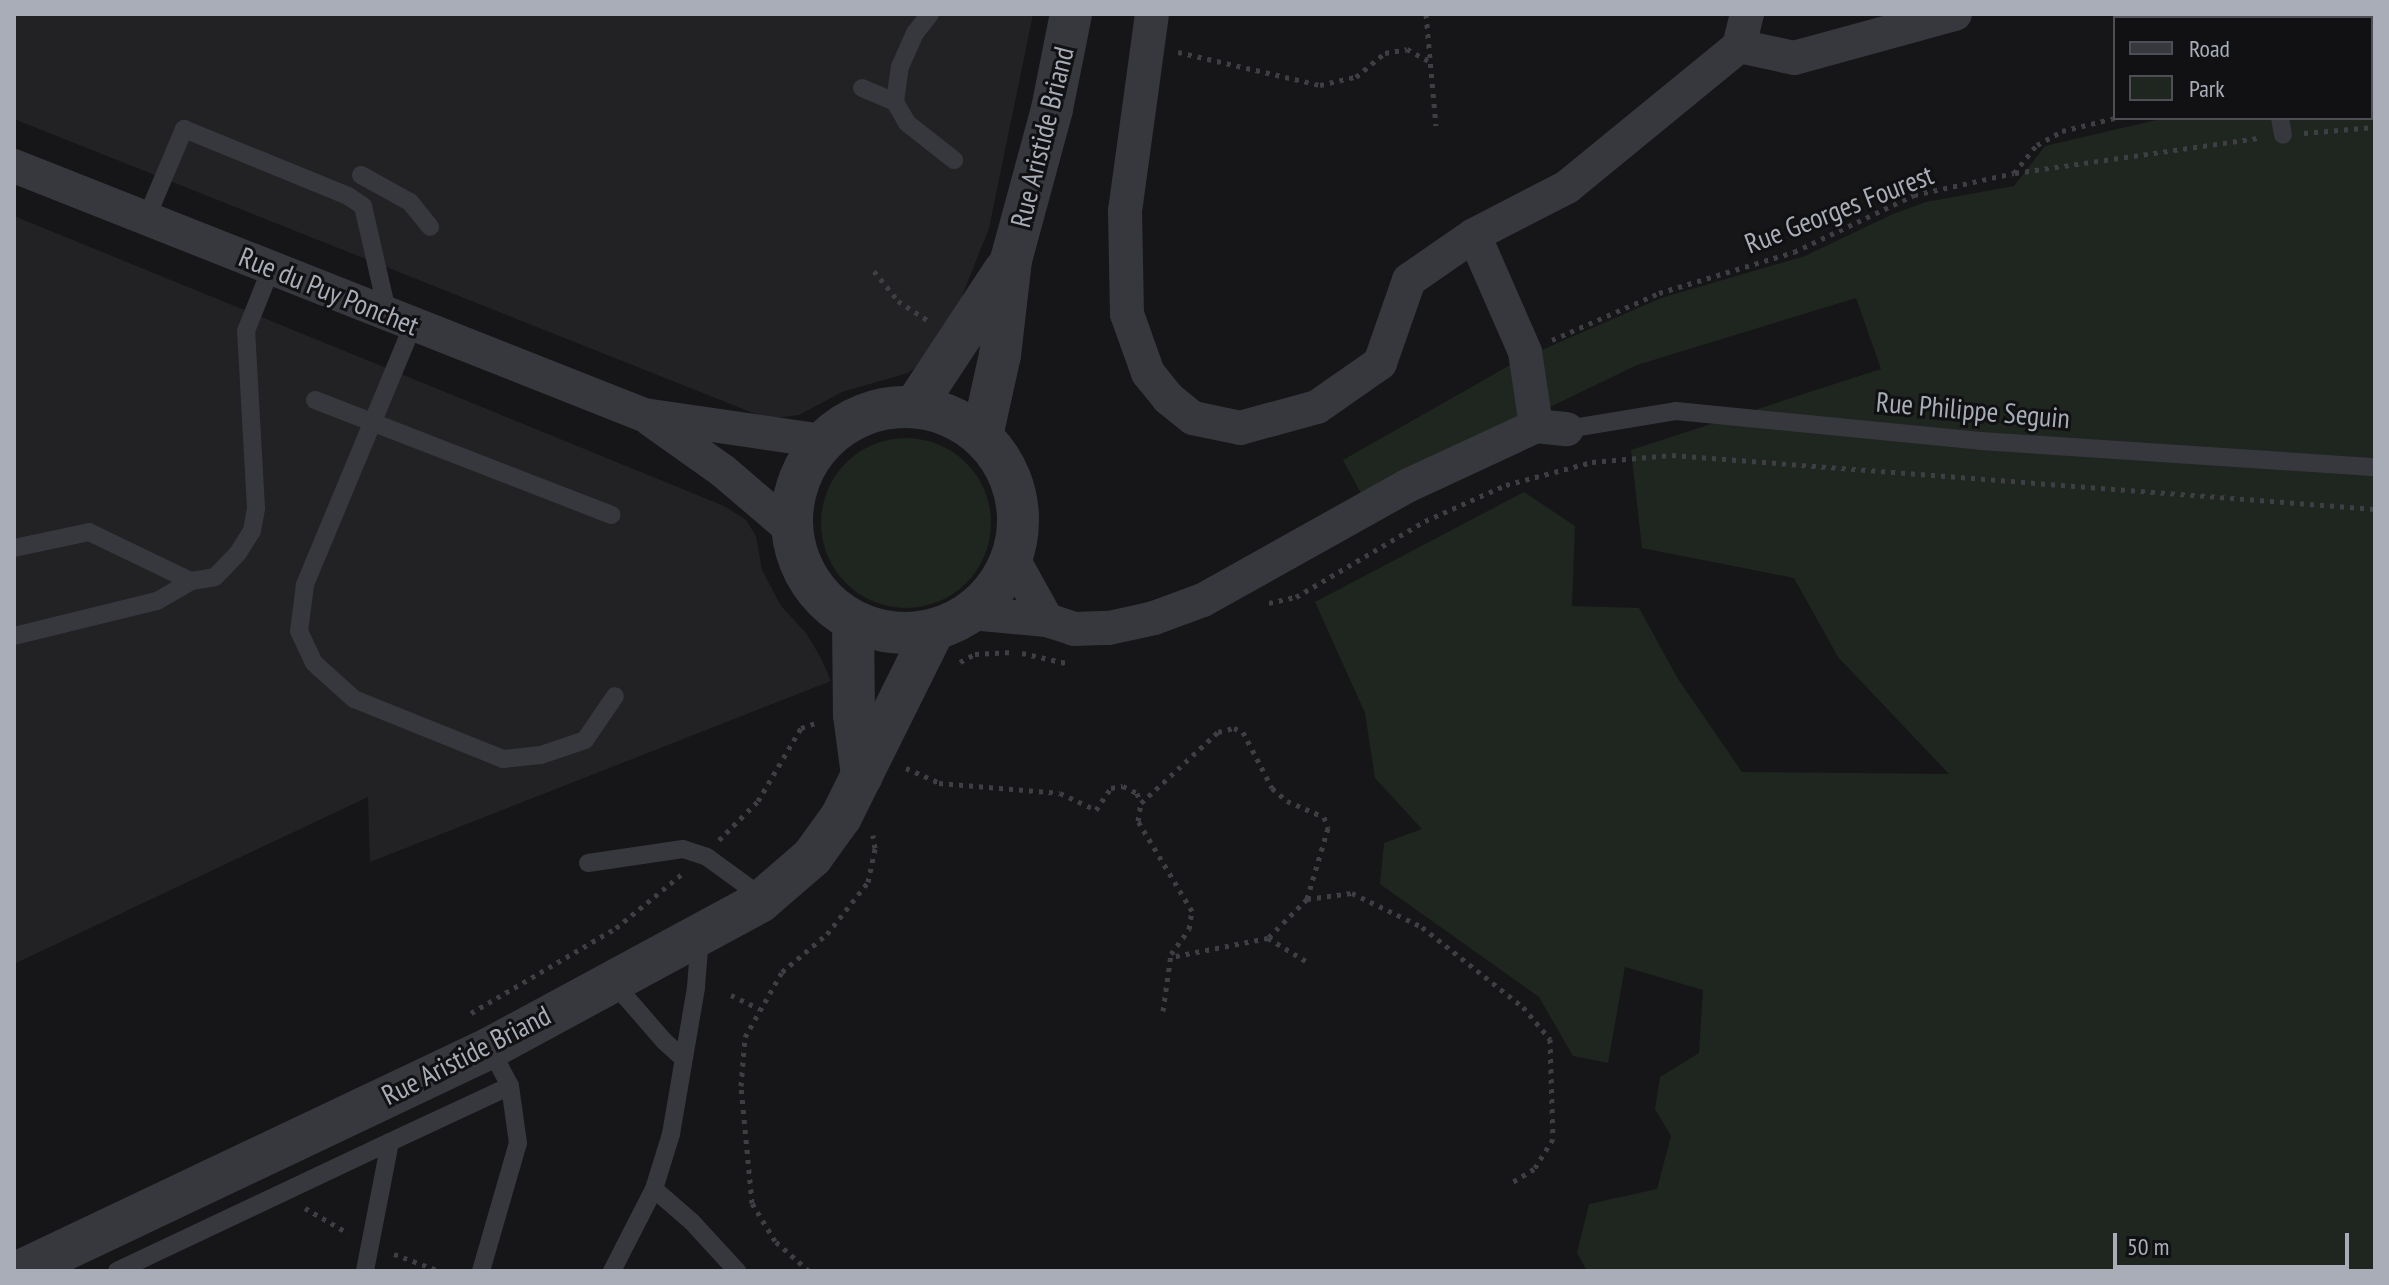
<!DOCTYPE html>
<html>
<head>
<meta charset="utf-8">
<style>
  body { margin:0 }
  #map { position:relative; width:2389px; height:1285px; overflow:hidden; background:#161618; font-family:"PT Sans Narrow",sans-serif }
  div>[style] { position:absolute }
  .built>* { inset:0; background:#222225 }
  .green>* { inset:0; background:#1e261f }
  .round { border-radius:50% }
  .path>* { height:5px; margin-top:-2.5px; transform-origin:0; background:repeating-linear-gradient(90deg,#3d3f44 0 4px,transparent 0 10px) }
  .service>* { height:18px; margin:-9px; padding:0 9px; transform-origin:9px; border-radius:9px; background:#37383d }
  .minor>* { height:34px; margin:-17px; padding:0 17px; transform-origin:17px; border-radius:17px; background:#37383d }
  .tertiary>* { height:42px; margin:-21px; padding:0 21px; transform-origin:21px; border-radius:21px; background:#37383d }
  .tertiary>.ring { margin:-21px; padding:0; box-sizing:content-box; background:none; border:42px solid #37383d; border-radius:50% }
  span { translate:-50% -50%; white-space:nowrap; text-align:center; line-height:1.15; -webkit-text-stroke:6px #111113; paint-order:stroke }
  .street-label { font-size:28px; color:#a8adb8 }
  .frame { position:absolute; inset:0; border:16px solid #a8adb8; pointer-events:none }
  .legend { position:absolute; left:2113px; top:16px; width:260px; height:104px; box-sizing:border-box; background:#111113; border:2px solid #4d4f55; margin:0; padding:10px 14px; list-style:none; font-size:24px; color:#a8adb8 }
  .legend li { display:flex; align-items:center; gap:16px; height:40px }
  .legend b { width:40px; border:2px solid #4d4f55 }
  .scale { position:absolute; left:2113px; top:1233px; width:236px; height:36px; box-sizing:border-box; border:4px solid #a8adb8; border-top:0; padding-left:10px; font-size:24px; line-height:28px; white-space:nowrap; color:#a8adb8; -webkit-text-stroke:6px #111113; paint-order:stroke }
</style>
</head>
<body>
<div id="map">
  <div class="built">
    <i style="clip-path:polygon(14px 14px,1033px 14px,989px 228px,953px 319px,925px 360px,908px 373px,842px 392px,799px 415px,775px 418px,753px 413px,14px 119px)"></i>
    <i style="clip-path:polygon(14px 216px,724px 506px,746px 520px,756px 536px,762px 570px,781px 606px,806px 633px,821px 658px,831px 681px,370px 862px,368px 797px,14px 964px)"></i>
  </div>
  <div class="green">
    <i style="clip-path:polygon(2273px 14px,2375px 14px,2375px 1271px,1587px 1271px,1577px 1253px,1589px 1204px,1657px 1189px,1671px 1136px,1655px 1109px,1660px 1077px,1699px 1053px,1703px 990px,1625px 967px,1608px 1063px,1573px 1056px,1539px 997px,1380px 884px,1384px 843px,1422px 829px,1375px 778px,1365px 713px,1315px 602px,1524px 492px,1575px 526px,1572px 606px,1639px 608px,1678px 679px,1742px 772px,1949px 774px,1838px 657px,1794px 578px,1642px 548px,1631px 450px,1881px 369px,1856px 298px,1637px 365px,1363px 497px,1343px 460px,1519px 360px,1661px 298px,1805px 256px,1893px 214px,1926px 202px,2014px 186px,2045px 146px,2165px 118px,2371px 118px,2371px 18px,2273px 18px)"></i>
    <i class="round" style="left:821px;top:438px;width:170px;height:170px"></i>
  </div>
  <div class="path">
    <i style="left:1426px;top:14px;width:112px;rotate:84.9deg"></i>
    <i style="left:2220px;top:18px;width:4px;rotate:-76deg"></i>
    <i style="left:1178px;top:52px;width:146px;rotate:13.1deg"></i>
    <i style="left:1320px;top:85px;width:37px;rotate:-13deg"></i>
    <i style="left:1356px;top:77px;width:38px;rotate:-40deg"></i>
    <i style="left:1385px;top:53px;width:22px;rotate:-10deg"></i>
    <i style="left:1407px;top:49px;width:26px;rotate:29deg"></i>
    <i style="left:2304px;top:133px;width:71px;rotate:-4.8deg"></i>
    <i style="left:2015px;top:173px;width:246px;rotate:-8.2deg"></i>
    <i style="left:874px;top:271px;width:38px;rotate:51deg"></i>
    <i style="left:898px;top:301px;width:37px;rotate:33deg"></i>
    <i style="left:1552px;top:340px;width:117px;rotate:-23.7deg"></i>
    <i style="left:1659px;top:293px;width:141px;rotate:-16.9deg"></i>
    <i style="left:1794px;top:252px;width:133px;rotate:-25.4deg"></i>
    <i style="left:1914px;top:195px;width:102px;rotate:-12.4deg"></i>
    <i style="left:2014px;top:173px;width:36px;rotate:-51deg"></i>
    <i style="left:2037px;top:145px;width:29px;rotate:-29deg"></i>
    <i style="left:2062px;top:131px;width:55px;rotate:-13.8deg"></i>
    <i style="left:1269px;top:603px;width:28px;rotate:-13deg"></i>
    <i style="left:1296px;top:597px;width:150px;rotate:-30.5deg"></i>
    <i style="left:1425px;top:521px;width:89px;rotate:-24deg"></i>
    <i style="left:1506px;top:485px;width:89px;rotate:-15deg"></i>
    <i style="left:1592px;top:462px;width:80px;rotate:-5deg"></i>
    <i style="left:1672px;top:455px;width:705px;rotate:4.39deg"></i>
    <i style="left:1022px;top:653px;width:45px;rotate:12.8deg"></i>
    <i style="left:960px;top:662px;width:17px;rotate:-28deg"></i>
    <i style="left:975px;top:654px;width:37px;rotate:-3deg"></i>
    <i style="left:906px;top:768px;width:36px;rotate:24deg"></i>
    <i style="left:939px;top:783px;width:121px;rotate:4.7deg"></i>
    <i style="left:1060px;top:793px;width:40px;rotate:25deg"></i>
    <i style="left:1096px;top:810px;width:27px;rotate:-56deg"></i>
    <i style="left:1111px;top:788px;width:12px;rotate:-9deg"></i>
    <i style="left:1123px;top:786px;width:16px;rotate:27deg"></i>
    <i style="left:1137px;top:793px;width:9px;rotate:72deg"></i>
    <i style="left:719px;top:840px;width:55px;rotate:-45deg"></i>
    <i style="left:758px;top:801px;width:85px;rotate:-59.5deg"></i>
    <i style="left:801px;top:728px;width:18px;rotate:-19deg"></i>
    <i style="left:1307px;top:899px;width:45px;rotate:-7.6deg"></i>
    <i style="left:1352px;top:893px;width:78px;rotate:25.9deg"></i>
    <i style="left:1422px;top:927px;width:129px;rotate:38.4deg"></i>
    <i style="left:1523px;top:1007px;width:42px;rotate:49.8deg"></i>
    <i style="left:1550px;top:1039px;width:100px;rotate:88.3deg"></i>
    <i style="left:1553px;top:1139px;width:36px;rotate:122deg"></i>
    <i style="left:1534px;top:1169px;width:26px;rotate:149deg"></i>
    <i style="left:1268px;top:938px;width:44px;rotate:31.2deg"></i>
    <i style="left:731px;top:995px;width:32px;rotate:26deg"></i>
    <i style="left:1163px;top:1011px;width:58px;rotate:-82deg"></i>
    <i style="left:1171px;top:954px;width:31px;rotate:-54deg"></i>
    <i style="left:1189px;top:929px;width:18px;rotate:-81deg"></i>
    <i style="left:1192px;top:911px;width:105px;rotate:-121deg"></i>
    <i style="left:1138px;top:821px;width:18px;rotate:-81deg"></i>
    <i style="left:1141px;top:803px;width:105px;rotate:-42.7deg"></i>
    <i style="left:1218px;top:732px;width:16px;rotate:-14deg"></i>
    <i style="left:1234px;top:728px;width:10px;rotate:24deg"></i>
    <i style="left:1243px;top:732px;width:63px;rotate:62.6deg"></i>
    <i style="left:1272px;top:788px;width:20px;rotate:41deg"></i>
    <i style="left:1287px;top:801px;width:40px;rotate:23.4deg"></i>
    <i style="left:1324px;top:817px;width:12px;rotate:70deg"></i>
    <i style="left:1328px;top:828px;width:74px;rotate:106.5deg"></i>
    <i style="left:1307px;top:899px;width:55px;rotate:135deg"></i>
    <i style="left:1268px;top:938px;width:99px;rotate:168.9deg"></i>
    <i style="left:471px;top:1013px;width:168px;rotate:-30.4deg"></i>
    <i style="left:616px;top:928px;width:85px;rotate:-39.3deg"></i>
    <i style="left:305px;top:1208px;width:50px;rotate:30.2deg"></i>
    <i style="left:394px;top:1254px;width:49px;rotate:20.3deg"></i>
    <i style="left:809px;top:1271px;width:45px;rotate:-138.6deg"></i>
    <i style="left:775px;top:1241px;width:44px;rotate:-121.2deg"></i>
    <i style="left:752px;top:1203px;width:118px;rotate:-95.4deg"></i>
    <i style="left:741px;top:1086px;width:49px;rotate:-85.3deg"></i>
    <i style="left:745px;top:1037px;width:75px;rotate:-60.4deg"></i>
    <i style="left:782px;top:972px;width:59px;rotate:-40.2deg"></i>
    <i style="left:827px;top:934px;width:66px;rotate:-51.7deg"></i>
    <i style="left:868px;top:882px;width:35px;rotate:-78deg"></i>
    <i style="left:875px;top:848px;width:13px;rotate:-99deg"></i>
  </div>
  <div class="service">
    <i style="left:930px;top:14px;width:24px;rotate:128deg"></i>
    <i style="left:915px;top:33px;width:36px;rotate:114deg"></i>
    <i style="left:900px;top:66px;width:36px;rotate:98deg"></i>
    <i style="left:895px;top:102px;width:24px;rotate:60deg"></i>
    <i style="left:907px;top:123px;width:60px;rotate:38.2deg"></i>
    <i style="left:2256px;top:14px;width:4px;rotate:76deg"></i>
    <i style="left:862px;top:88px;width:36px;rotate:23deg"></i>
    <i style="left:2280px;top:118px;width:17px;rotate:80deg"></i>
    <i style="left:361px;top:175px;width:56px;rotate:28.9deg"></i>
    <i style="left:410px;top:202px;width:32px;rotate:51deg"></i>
    <i style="left:146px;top:219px;width:98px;rotate:-67.1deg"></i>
    <i style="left:184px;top:129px;width:177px;rotate:22.2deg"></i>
    <i style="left:348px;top:196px;width:18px;rotate:34deg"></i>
    <i style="left:363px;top:206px;width:112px;rotate:77.1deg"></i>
    <i style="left:413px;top:325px;width:282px;rotate:112.6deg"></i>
    <i style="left:305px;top:585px;width:46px;rotate:97.4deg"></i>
    <i style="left:299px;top:631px;width:35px;rotate:65deg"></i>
    <i style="left:314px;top:663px;width:54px;rotate:42deg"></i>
    <i style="left:354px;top:699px;width:161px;rotate:21.9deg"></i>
    <i style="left:503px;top:759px;width:38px;rotate:-6deg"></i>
    <i style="left:541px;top:755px;width:46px;rotate:-18.8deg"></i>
    <i style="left:585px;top:740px;width:53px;rotate:-55.7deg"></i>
    <i style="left:315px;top:400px;width:318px;rotate:21.2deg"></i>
    <i style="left:1567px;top:429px;width:110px;rotate:-9.4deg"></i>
    <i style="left:1676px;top:411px;width:306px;rotate:5.6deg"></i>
    <i style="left:1981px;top:441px;width:395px;rotate:3.8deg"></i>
    <i style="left:14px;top:548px;width:77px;rotate:-12deg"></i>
    <i style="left:89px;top:532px;width:113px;rotate:25.7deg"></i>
    <i style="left:14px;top:636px;width:147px;rotate:-13.8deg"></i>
    <i style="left:157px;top:601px;width:39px;rotate:-30deg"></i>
    <i style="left:191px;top:581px;width:24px;rotate:-9deg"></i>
    <i style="left:215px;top:577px;width:33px;rotate:-46deg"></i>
    <i style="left:238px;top:553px;width:26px;rotate:-58deg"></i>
    <i style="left:252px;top:531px;width:23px;rotate:-80deg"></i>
    <i style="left:256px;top:508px;width:177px;rotate:-93.2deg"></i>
    <i style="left:246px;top:331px;width:70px;rotate:-68.2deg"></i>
    <i style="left:588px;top:863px;width:96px;rotate:-8.4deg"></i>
    <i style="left:683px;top:849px;width:25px;rotate:18deg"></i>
    <i style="left:707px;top:857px;width:54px;rotate:36deg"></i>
    <i style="left:751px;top:889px;width:16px;rotate:55deg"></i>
    <i style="left:611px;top:980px;width:81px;rotate:49deg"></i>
    <i style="left:664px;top:1041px;width:25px;rotate:42deg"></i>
    <i style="left:390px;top:1142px;width:132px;rotate:-25deg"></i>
    <i style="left:654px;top:1189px;width:50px;rotate:41deg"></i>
    <i style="left:692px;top:1222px;width:67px;rotate:47.4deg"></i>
    <i style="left:117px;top:1271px;width:302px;rotate:-25.3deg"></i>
    <i style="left:390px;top:1142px;width:131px;rotate:101deg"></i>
    <i style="left:481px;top:1271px;width:133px;rotate:-73.9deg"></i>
    <i style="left:518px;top:1143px;width:58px;rotate:-98deg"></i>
    <i style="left:510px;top:1086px;width:43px;rotate:-117.8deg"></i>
    <i style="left:612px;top:1271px;width:92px;rotate:-62.9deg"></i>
    <i style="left:654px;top:1189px;width:58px;rotate:-72.8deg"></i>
    <i style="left:671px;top:1134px;width:149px;rotate:-80.3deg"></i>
    <i style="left:696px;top:987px;width:51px;rotate:-85.5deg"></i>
  </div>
  <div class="minor">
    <i style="left:1152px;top:14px;width:199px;rotate:97.8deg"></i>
    <i style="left:1125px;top:211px;width:103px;rotate:88.9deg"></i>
    <i style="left:1127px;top:314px;width:63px;rotate:70.4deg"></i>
    <i style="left:1148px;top:373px;width:32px;rotate:51deg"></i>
    <i style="left:1168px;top:398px;width:32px;rotate:39deg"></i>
    <i style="left:1193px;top:418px;width:48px;rotate:12deg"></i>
    <i style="left:1240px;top:428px;width:80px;rotate:-15.3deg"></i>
    <i style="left:1317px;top:407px;width:77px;rotate:-34.9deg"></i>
    <i style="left:1380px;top:363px;width:88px;rotate:-70.7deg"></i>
    <i style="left:1409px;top:280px;width:79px;rotate:-34.7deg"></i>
    <i style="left:1474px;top:235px;width:105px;rotate:-27.3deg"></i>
    <i style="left:1567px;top:187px;width:222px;rotate:-39.3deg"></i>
    <i style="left:1747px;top:14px;width:33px;rotate:104deg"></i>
    <i style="left:1739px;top:46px;width:56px;rotate:12.3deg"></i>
    <i style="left:1794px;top:58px;width:167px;rotate:-15.3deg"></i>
    <i style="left:14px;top:166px;width:677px;rotate:21.57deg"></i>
    <i style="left:644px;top:415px;width:181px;rotate:8.3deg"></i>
    <i style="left:1474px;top:235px;width:128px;rotate:66.4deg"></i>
    <i style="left:1525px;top:352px;width:75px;rotate:81.5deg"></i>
    <i style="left:651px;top:420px;width:88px;rotate:35.3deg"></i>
    <i style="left:723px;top:471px;width:91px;rotate:40.5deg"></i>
    <i style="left:1013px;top:559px;width:70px;rotate:60.9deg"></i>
    <i style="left:971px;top:613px;width:76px;rotate:5.3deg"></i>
    <i style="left:1047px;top:620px;width:28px;rotate:18deg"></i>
    <i style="left:1074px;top:629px;width:35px;rotate:-2deg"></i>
    <i style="left:1109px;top:628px;width:46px;rotate:-12.5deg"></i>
    <i style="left:1154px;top:618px;width:52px;rotate:-20.2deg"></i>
    <i style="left:1203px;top:600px;width:236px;rotate:-29.2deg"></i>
    <i style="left:1409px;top:485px;width:140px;rotate:-24.9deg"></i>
    <i style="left:1536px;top:426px;width:31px;rotate:6deg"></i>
  </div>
  <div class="tertiary">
    <i style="left:915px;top:406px;width:162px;rotate:-56.6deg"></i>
    <i class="ring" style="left:792px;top:407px;width:184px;height:184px"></i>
    <i style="left:982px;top:436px;width:83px;rotate:-77.5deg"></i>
    <i style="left:1000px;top:355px;width:96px;rotate:-83.4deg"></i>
    <i style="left:1011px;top:260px;width:156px;rotate:-74.8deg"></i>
    <i style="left:1052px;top:109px;width:97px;rotate:-78.7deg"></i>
    <i style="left:853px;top:621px;width:94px;rotate:89.4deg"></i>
    <i style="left:854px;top:715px;width:61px;rotate:82.4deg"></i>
    <i style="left:20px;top:1271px;width:520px;rotate:-25.38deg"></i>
    <i style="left:490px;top:1048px;width:307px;rotate:-28.4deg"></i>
    <i style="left:760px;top:902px;width:69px;rotate:-40.9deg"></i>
    <i style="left:812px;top:857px;width:49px;rotate:-54.1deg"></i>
    <i style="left:841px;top:817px;width:209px;rotate:-63.6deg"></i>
  </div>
  <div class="street-label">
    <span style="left:1042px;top:137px;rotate:-76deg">Rue Aristide Briand</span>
    <span style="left:1839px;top:209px;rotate:-21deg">Rue Georges Fourest</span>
    <span style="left:329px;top:291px;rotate:22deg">Rue du Puy Ponchet</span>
    <span style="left:1973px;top:410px;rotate:5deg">Rue Philippe Seguin</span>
    <span style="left:466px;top:1055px;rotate:-27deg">Rue Aristide Briand</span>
  </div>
  <div class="frame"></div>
  <ul class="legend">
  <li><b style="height:10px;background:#37383d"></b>Road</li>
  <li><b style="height:22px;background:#1e261f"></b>Park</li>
  </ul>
  <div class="scale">50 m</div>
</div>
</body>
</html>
